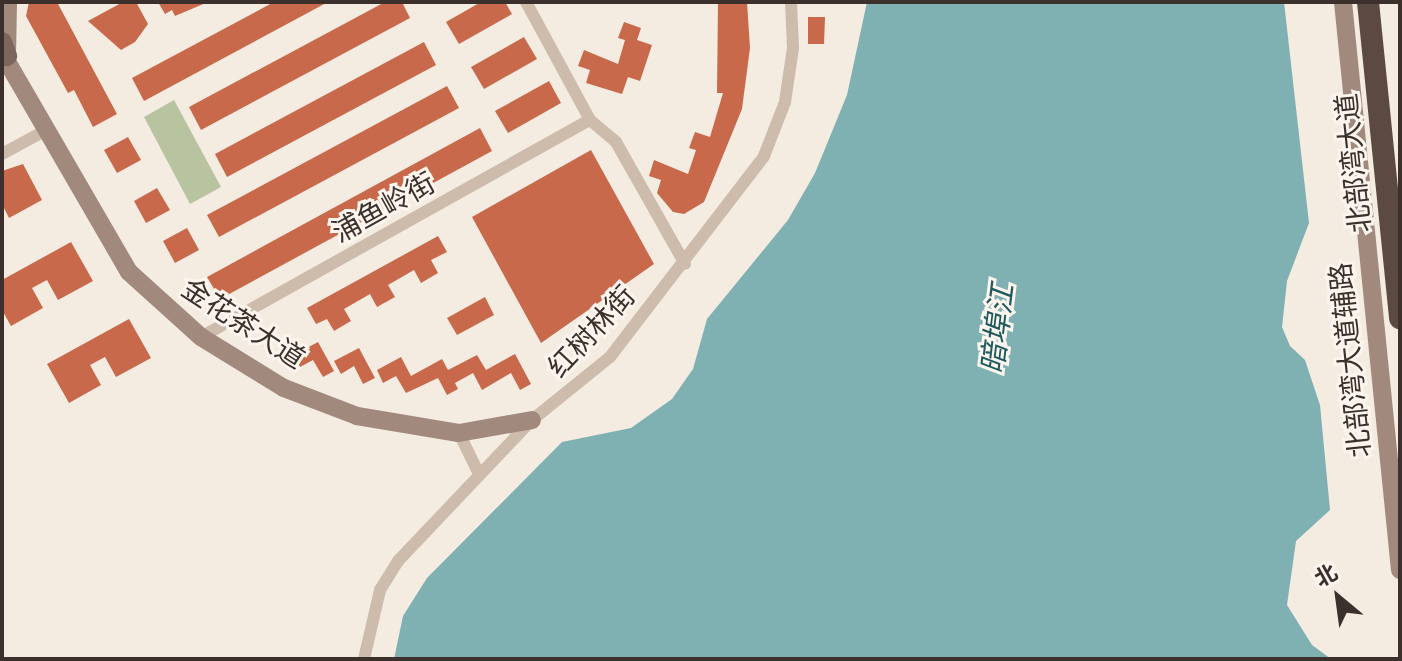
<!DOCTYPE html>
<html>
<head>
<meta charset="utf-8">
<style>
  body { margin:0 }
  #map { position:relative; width:1402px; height:661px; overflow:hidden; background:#f4ebe1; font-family:Signika,"Noto Sans SC",sans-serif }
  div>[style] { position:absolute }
  .green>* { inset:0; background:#b8c4a0 }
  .water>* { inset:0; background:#7fb0b2 }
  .building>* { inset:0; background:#c8694b }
  .street>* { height:12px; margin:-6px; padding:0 6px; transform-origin:6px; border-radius:6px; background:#cdbbac }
  .secondary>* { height:18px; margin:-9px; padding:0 9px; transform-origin:9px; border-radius:9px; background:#a18a7d }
  .primary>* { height:20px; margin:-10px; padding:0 10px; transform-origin:10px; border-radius:10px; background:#7d675c }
  .highway>* { height:22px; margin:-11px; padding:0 11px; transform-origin:11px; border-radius:11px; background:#5c4a42 }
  span { translate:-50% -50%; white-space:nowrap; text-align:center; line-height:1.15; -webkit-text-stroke:6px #fbf5ee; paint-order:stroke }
  .street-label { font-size:28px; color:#3b302b }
  .water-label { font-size:30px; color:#1f5a5e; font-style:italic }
  .frame { position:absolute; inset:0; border:4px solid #3b302b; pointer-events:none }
  .north { position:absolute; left:1298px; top:557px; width:80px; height:80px; -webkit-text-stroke:6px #fbf5ee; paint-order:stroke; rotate:331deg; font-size:22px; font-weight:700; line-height:32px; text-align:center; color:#3b302b }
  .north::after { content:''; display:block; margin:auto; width:28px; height:36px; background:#3b302b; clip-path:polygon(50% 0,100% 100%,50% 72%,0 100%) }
</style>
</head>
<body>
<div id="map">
  <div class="green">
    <i style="clip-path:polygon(174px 100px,221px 187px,190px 204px,144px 117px)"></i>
  </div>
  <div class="water">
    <i style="clip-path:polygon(867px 2px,1284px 2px,1309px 223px,1287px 281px,1282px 327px,1290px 346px,1305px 360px,1320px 405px,1330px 510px,1296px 541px,1287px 605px,1312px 645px,1331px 659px,394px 659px,403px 616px,427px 578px,562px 442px,631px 428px,672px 399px,693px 369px,707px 319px,788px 220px,815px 173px,847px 95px)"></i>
  </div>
  <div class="building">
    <i style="clip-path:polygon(29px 2px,57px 2px,117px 114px,93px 127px,74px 90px,68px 93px,26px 16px)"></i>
    <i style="clip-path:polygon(123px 2px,136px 2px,148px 24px,135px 42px,121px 50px,88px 21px)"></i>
    <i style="clip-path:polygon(158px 2px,208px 2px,175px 16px,172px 10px,165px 14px)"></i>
    <i style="clip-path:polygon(274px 2px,328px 2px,144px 101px,132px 78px)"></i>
    <i style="clip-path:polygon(385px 2px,402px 2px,410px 18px,201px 130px,189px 107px)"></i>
    <i style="clip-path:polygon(481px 2px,505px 2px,512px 14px,459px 44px,446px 22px)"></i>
    <i style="clip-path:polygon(718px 2px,747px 2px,750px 48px,742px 109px,704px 202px,684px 214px,673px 212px,657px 193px,661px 180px,649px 176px,654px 160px,688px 174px,696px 150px,689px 148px,695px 132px,710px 137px,723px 93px,717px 93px)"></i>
    <i style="clip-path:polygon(808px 17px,825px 17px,824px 44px,808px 44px)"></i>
    <i style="clip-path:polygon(624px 22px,641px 28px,637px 40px,652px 45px,640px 81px,628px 77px,622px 94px,586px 83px,590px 70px,578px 66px,584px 50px,618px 64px,625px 40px,618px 38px)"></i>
    <i style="clip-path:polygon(524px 37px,537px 59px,484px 89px,471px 67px)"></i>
    <i style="clip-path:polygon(424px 42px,436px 65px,227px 177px,215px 154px)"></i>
    <i style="clip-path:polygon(549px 81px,561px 103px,508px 133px,495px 111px)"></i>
    <i style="clip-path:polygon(447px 86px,459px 108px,219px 237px,207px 215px)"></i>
    <i style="clip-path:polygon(480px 128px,492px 151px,220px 299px,207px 277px)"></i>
    <i style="clip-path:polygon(128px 137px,141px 160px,117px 173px,104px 150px)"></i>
    <i style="clip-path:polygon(591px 150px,654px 264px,541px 343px,472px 217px)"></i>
    <i style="clip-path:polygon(23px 164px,42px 200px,9px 218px,2px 204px,2px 171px)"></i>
    <i style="clip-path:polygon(157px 188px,170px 210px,146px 223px,134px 201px)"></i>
    <i style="clip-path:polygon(187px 228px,199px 250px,175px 263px,163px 241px)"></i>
    <i style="clip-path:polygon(438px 236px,447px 252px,431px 260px,438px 273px,421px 283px,414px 270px,388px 285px,395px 297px,377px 307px,370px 294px,344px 309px,351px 321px,334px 331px,327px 319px,316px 324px,307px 308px)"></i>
    <i style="clip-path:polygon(71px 242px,93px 281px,58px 300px,47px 280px,32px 288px,43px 308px,11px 326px,2px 310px,2px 280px)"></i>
    <i style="clip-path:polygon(485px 297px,494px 315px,457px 335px,447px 318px)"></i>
    <i style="clip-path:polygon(129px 319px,151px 358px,116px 377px,105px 357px,90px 365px,101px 385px,69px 403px,47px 364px)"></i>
    <i style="clip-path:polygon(318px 342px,334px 371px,323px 377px,313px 360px,300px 367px,294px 355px)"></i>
    <i style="clip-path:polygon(359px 348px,375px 378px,363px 384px,354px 366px,341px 374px,334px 361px)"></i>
    <i style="clip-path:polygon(515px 354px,531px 384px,520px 390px,511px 373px,482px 390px,473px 373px,455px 383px,458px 389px,447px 395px,438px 378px,406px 393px,396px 376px,383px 383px,377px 370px,401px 357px,411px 376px,442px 359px,448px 370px,477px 355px,486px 370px)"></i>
  </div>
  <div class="street">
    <i style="left:526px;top:2px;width:134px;rotate:61.5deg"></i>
    <i style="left:590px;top:120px;width:34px;rotate:40deg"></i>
    <i style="left:616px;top:142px;width:140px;rotate:60.5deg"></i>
    <i style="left:2px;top:154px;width:52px;rotate:-28.5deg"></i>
    <i style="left:201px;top:337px;width:445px;rotate:-29.2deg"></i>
    <i style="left:459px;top:433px;width:46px;rotate:64deg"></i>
    <i style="left:364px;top:659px;width:71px;rotate:-76.9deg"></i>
    <i style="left:380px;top:590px;width:34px;rotate:-58deg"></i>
    <i style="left:398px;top:561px;width:195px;rotate:-46.5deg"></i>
    <i style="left:532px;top:420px;width:100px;rotate:-38.9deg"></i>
    <i style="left:610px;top:357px;width:253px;rotate:-52.5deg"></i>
    <i style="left:764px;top:156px;width:58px;rotate:-68.7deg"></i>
    <i style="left:785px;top:102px;width:55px;rotate:-81.6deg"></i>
    <i style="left:793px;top:48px;width:46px;rotate:-92.5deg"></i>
  </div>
  <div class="secondary">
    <i style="left:1343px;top:2px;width:571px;rotate:84.27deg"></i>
    <i style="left:2px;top:53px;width:253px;rotate:59.9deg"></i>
    <i style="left:129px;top:272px;width:97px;rotate:42.1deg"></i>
    <i style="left:201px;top:337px;width:97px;rotate:31.6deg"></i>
    <i style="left:284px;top:388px;width:78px;rotate:21deg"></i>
    <i style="left:357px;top:416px;width:103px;rotate:9.5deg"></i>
    <i style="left:459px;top:433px;width:74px;rotate:-10.1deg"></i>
    <i style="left:7px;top:56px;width:54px;rotate:-88.9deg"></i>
  </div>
  <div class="primary">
    <i style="left:2px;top:42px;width:15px;rotate:70deg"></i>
  </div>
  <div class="highway">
    <i style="left:1368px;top:2px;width:318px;rotate:84.2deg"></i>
  </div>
  <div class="street-label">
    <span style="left:1354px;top:163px;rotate:-96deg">北部湾大道</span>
    <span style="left:384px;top:208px;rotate:-29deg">浦鱼岭街</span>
    <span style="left:243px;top:324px;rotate:33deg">金花茶大道</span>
    <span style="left:592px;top:332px;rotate:-47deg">红树林街</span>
    <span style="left:1351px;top:360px;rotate:-96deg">北部湾大道辅路</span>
  </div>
  <div class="water-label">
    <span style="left:999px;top:329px;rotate:-83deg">暗埠江</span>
  </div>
  <div class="frame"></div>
  <div class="north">北</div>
</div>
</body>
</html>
